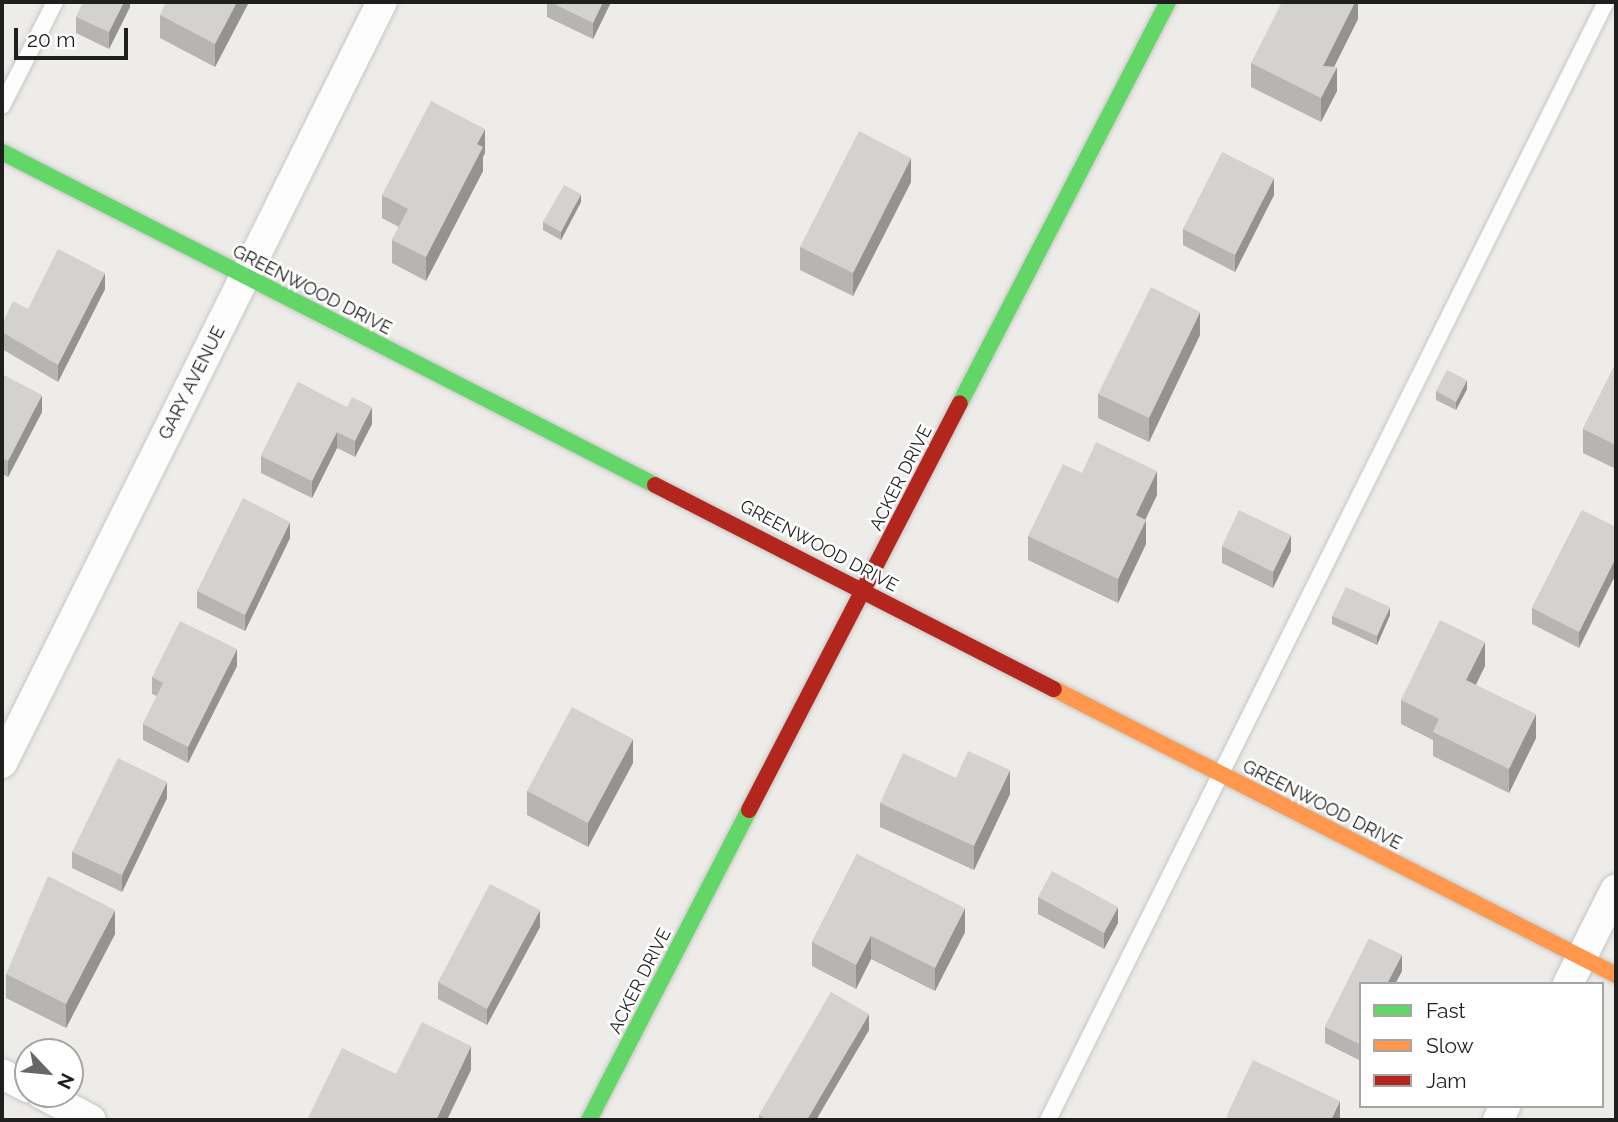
<!DOCTYPE html>
<html>
<head>
<meta charset="utf-8">
<style>
  body { margin:0 }
  #map { position:relative; width:1618px; height:1122px; overflow:hidden; background:#edece8; font-family:Raleway,sans-serif }
  div>[style] { position:absolute }
  .roads { filter:drop-shadow(0 0 2px #c6c6c4) drop-shadow(0 0 2px #c6c6c4) }
  .lane>* { height:16px; margin:-8px; padding:0 8px; transform-origin:8px; border-radius:8px; background:#fcfcfc }
  .street>* { height:30px; margin:-15px; padding:0 15px; transform-origin:15px; border-radius:15px; background:#fcfcfc }
  .fast>* { height:16px; margin:-8px; padding:0 8px; transform-origin:8px; border-radius:8px; background:#63d668 }
  .slow>* { height:16px; margin:-8px; padding:0 8px; transform-origin:8px; border-radius:8px; background:#ff974d }
  .jam>* { height:16px; margin:-8px; padding:0 8px; transform-origin:8px; border-radius:8px; background:#b3261e }
  .wall>* { inset:0; background:#b6b5b2 }
  .shaded-wall>* { inset:0; background:#949391 }
  .building>* { inset:0; background:#d4d2cf }
  span { translate:-50% -50%; white-space:nowrap; text-align:center; line-height:1.15; -webkit-text-stroke:5px #fff; paint-order:stroke }
  .street-label { font-size:18px; color:#1f1f1f }
  .frame { position:absolute; inset:0; border:4px solid #1f1f1f; pointer-events:none }
  .legend { position:absolute; left:1359px; top:982px; width:245px; height:126px; box-sizing:border-box; background:#fff; border:2px solid #a5a5a5; margin:0; padding:9px 12px; list-style:none; font-size:21px; color:#1f1f1f }
  .legend li { display:flex; align-items:center; gap:14px; height:35px }
  .legend b { width:35px; border:2px solid #a5a5a5 }
  .north { position:absolute; left:14px; top:1038px; width:70px; height:70px; box-sizing:border-box; background:#fff; border:2px solid #a5a5a5; border-radius:50%; rotate:116deg; font-size:19px; font-weight:700; line-height:28px; text-align:center; color:#1f1f1f }
  .north::after { content:''; display:block; margin:auto; width:24px; height:32px; background:#676765; clip-path:polygon(50% 0,100% 100%,50% 72%,0 100%) }
  .scale { position:absolute; left:14px; top:28px; width:114px; height:32px; box-sizing:border-box; border:4px solid #1f1f1f; border-top:0; padding-left:9px; font-size:21px; line-height:24px; white-space:nowrap; color:#1f1f1f; -webkit-text-stroke:5px #fff; paint-order:stroke }
</style>
</head>
<body>
<div id="map">
  <div class="roads">
    <div class="lane">
      <i style="left:2px;top:106px;width:117px;rotate:-63deg"></i>
      <i style="left:1048px;top:1120px;width:1250px;rotate:-63.48deg"></i>
    </div>
    <div class="street">
      <i style="left:2px;top:763px;width:851px;rotate:-63.47deg"></i>
      <i style="left:1568px;top:984px;width:106px;rotate:-63.2deg"></i>
      <i style="left:2px;top:1074px;width:29px;rotate:27deg"></i>
      <i style="left:42px;top:1094px;width:55px;rotate:28deg"></i>
      <i style="left:1498px;top:1120px;width:16px;rotate:-63deg"></i>
    </div>
    <div class="fast">
      <i style="left:2px;top:152px;width:733px;rotate:27.02deg"></i>
      <i style="left:960px;top:403px;width:452px;rotate:-62.6deg"></i>
      <i style="left:589px;top:1120px;width:349px;rotate:-62.7deg"></i>
    </div>
    <div class="slow">
      <i style="left:1054px;top:689px;width:631px;rotate:26.97deg"></i>
    </div>
    <div class="jam">
      <i style="left:655px;top:485px;width:448px;rotate:27.1deg"></i>
      <i style="left:749px;top:810px;width:458px;rotate:-62.6deg"></i>
    </div>
  </div>
  <div class="wall">
    <i style="clip-path:polygon(130px 2px,130px 7px,109px 49px,76px 33px,76px 17px)"></i>
    <i style="clip-path:polygon(249px 2px,215px 67px,160px 38px,160px 15px)"></i>
    <i style="clip-path:polygon(547px 2px,611px 2px,593px 39px,547px 17px)"></i>
    <i style="clip-path:polygon(1358px 2px,1358px 19px,1334px 67px,1337px 91px,1321px 122px,1251px 87px,1251px 63px)"></i>
    <i style="clip-path:polygon(485px 153px,483px 157px,483px 171px,426px 281px,392px 263px,392px 240px,399px 227px,382px 218px,382px 195px)"></i>
    <i style="clip-path:polygon(911px 182px,853px 296px,800px 270px,800px 247px)"></i>
    <i style="clip-path:polygon(1274px 195px,1235px 272px,1183px 245px,1183px 229px)"></i>
    <i style="clip-path:polygon(581px 202px,561px 240px,543px 230px,543px 222px)"></i>
    <i style="clip-path:polygon(105px 289px,58px 382px,2px 349px,2px 324px,28px 309px)"></i>
    <i style="clip-path:polygon(1200px 335px,1149px 442px,1098px 418px,1098px 394px)"></i>
    <i style="clip-path:polygon(1616px 363px,1616px 469px,1583px 453px,1583px 429px)"></i>
    <i style="clip-path:polygon(2px 374px,42px 412px,8px 477px,2px 474px)"></i>
    <i style="clip-path:polygon(298px 382px,372px 424px,355px 457px,337px 448px,312px 498px,261px 473px,261px 456px)"></i>
    <i style="clip-path:polygon(1467px 389px,1456px 410px,1436px 400px,1436px 391px)"></i>
    <i style="clip-path:polygon(1082px 473px,1157px 495px,1145px 520px,1146px 544px,1118px 603px,1028px 560px,1028px 536px)"></i>
    <i style="clip-path:polygon(1582px 510px,1579px 648px,1532px 624px,1532px 608px)"></i>
    <i style="clip-path:polygon(290px 538px,245px 631px,197px 608px,197px 591px)"></i>
    <i style="clip-path:polygon(1222px 546px,1291px 551px,1273px 588px,1222px 563px)"></i>
    <i style="clip-path:polygon(1390px 615px,1377px 645px,1332px 624px,1332px 616px)"></i>
    <i style="clip-path:polygon(237px 666px,188px 763px,143px 740px,143px 724px,157px 696px,152px 694px,152px 677px)"></i>
    <i style="clip-path:polygon(1485px 666px,1476px 685px,1536px 738px,1509px 793px,1433px 756px,1433px 740px,1401px 724px,1401px 700px)"></i>
    <i style="clip-path:polygon(633px 763px,588px 847px,527px 815px,527px 791px)"></i>
    <i style="clip-path:polygon(956px 778px,1010px 794px,974px 870px,880px 827px,880px 803px)"></i>
    <i style="clip-path:polygon(167px 798px,122px 892px,72px 868px,72px 852px)"></i>
    <i style="clip-path:polygon(857px 854px,965px 932px,935px 991px,871px 959px,856px 989px,812px 966px,812px 942px)"></i>
    <i style="clip-path:polygon(1038px 897px,1118px 923px,1104px 949px,1038px 914px)"></i>
    <i style="clip-path:polygon(540px 927px,487px 1025px,438px 999px,438px 982px)"></i>
    <i style="clip-path:polygon(115px 934px,66px 1028px,6px 998px,6px 974px)"></i>
    <i style="clip-path:polygon(1369px 939px,1402px 955px,1402px 971px,1395px 984px,1361px 984px,1361px 1061px,1325px 1043px,1325px 1027px)"></i>
    <i style="clip-path:polygon(869px 1030px,816px 1120px,759px 1120px,759px 1115px)"></i>
  </div>
  <div class="shaded-wall">
    <i style="clip-path:polygon(124px 2px,130px 2px,130px 7px,109px 49px,109px 32px)"></i>
    <i style="clip-path:polygon(237px 2px,249px 2px,215px 67px,215px 44px)"></i>
    <i style="clip-path:polygon(603px 2px,611px 2px,593px 39px,593px 23px)"></i>
    <i style="clip-path:polygon(1355px 2px,1358px 2px,1358px 19px,1323px 89px,1323px 66px)"></i>
    <i style="clip-path:polygon(1337px 67px,1337px 91px,1321px 122px,1321px 98px)"></i>
    <i style="clip-path:polygon(485px 129px,485px 153px,483px 157px,483px 171px,426px 281px,426px 257px,477px 144px)"></i>
    <i style="clip-path:polygon(911px 158px,911px 182px,853px 296px,853px 273px)"></i>
    <i style="clip-path:polygon(1274px 178px,1274px 195px,1235px 272px,1235px 255px)"></i>
    <i style="clip-path:polygon(581px 194px,581px 202px,561px 240px,561px 232px)"></i>
    <i style="clip-path:polygon(105px 273px,105px 289px,58px 382px,58px 365px)"></i>
    <i style="clip-path:polygon(1200px 312px,1200px 335px,1149px 442px,1149px 418px)"></i>
    <i style="clip-path:polygon(1467px 380px,1467px 389px,1456px 410px,1456px 402px)"></i>
    <i style="clip-path:polygon(42px 395px,42px 412px,8px 477px,8px 461px)"></i>
    <i style="clip-path:polygon(372px 407px,372px 424px,355px 457px,355px 441px)"></i>
    <i style="clip-path:polygon(337px 432px,337px 448px,312px 498px,312px 481px)"></i>
    <i style="clip-path:polygon(1157px 471px,1157px 495px,1136px 539px,1136px 515px)"></i>
    <i style="clip-path:polygon(1146px 520px,1146px 544px,1118px 603px,1118px 579px)"></i>
    <i style="clip-path:polygon(290px 522px,290px 538px,245px 631px,245px 615px)"></i>
    <i style="clip-path:polygon(1291px 535px,1291px 551px,1273px 588px,1273px 572px)"></i>
    <i style="clip-path:polygon(1616px 557px,1616px 574px,1579px 648px,1579px 632px)"></i>
    <i style="clip-path:polygon(1390px 607px,1390px 615px,1377px 645px,1377px 636px)"></i>
    <i style="clip-path:polygon(1485px 642px,1485px 666px,1466px 704px,1466px 680px)"></i>
    <i style="clip-path:polygon(237px 649px,237px 666px,188px 763px,188px 747px)"></i>
    <i style="clip-path:polygon(1536px 714px,1536px 738px,1509px 793px,1509px 769px)"></i>
    <i style="clip-path:polygon(633px 739px,633px 763px,588px 847px,588px 823px)"></i>
    <i style="clip-path:polygon(1010px 770px,1010px 794px,974px 870px,974px 846px)"></i>
    <i style="clip-path:polygon(167px 782px,167px 798px,122px 892px,122px 875px)"></i>
    <i style="clip-path:polygon(1118px 907px,1118px 923px,1104px 949px,1104px 933px)"></i>
    <i style="clip-path:polygon(965px 908px,965px 932px,935px 991px,935px 968px)"></i>
    <i style="clip-path:polygon(115px 910px,115px 934px,66px 1028px,66px 1004px)"></i>
    <i style="clip-path:polygon(540px 910px,540px 927px,487px 1025px,487px 1009px)"></i>
    <i style="clip-path:polygon(871px 936px,871px 959px,856px 989px,856px 965px)"></i>
    <i style="clip-path:polygon(1402px 955px,1402px 971px,1395px 984px,1387px 984px)"></i>
    <i style="clip-path:polygon(869px 1014px,869px 1030px,816px 1120px,807px 1120px)"></i>
    <i style="clip-path:polygon(471px 1046px,471px 1070px,447px 1120px,436px 1120px)"></i>
    <i style="clip-path:polygon(1340px 1101px,1340px 1120px,1331px 1120px)"></i>
  </div>
  <div class="building">
    <i style="clip-path:polygon(83px 2px,124px 2px,109px 32px,76px 17px)"></i>
    <i style="clip-path:polygon(166px 2px,237px 2px,215px 44px,160px 15px)"></i>
    <i style="clip-path:polygon(550px 2px,603px 2px,593px 23px)"></i>
    <i style="clip-path:polygon(1282px 2px,1355px 2px,1323px 66px,1337px 67px,1321px 98px,1251px 63px)"></i>
    <i style="clip-path:polygon(431px 101px,485px 129px,477px 144px,483px 147px,426px 257px,392px 240px,408px 209px,382px 195px)"></i>
    <i style="clip-path:polygon(859px 131px,911px 158px,853px 273px,800px 247px)"></i>
    <i style="clip-path:polygon(1222px 152px,1274px 178px,1235px 255px,1183px 229px)"></i>
    <i style="clip-path:polygon(564px 185px,581px 194px,561px 232px,543px 222px)"></i>
    <i style="clip-path:polygon(58px 249px,105px 273px,58px 365px,2px 332px,2px 324px,13px 301px,28px 309px)"></i>
    <i style="clip-path:polygon(1151px 287px,1200px 312px,1149px 418px,1098px 394px)"></i>
    <i style="clip-path:polygon(1616px 363px,1616px 445px,1583px 429px)"></i>
    <i style="clip-path:polygon(1447px 370px,1467px 380px,1456px 402px,1436px 391px)"></i>
    <i style="clip-path:polygon(2px 374px,42px 395px,8px 461px,2px 458px)"></i>
    <i style="clip-path:polygon(298px 382px,347px 407px,352px 397px,372px 407px,355px 441px,337px 432px,312px 481px,261px 456px)"></i>
    <i style="clip-path:polygon(1096px 442px,1157px 471px,1136px 515px,1146px 520px,1118px 579px,1028px 536px,1063px 464px,1082px 473px)"></i>
    <i style="clip-path:polygon(243px 498px,290px 522px,245px 615px,197px 591px)"></i>
    <i style="clip-path:polygon(1239px 510px,1291px 535px,1273px 572px,1222px 546px)"></i>
    <i style="clip-path:polygon(1582px 510px,1616px 527px,1616px 557px,1579px 632px,1532px 608px)"></i>
    <i style="clip-path:polygon(1346px 587px,1390px 607px,1377px 636px,1332px 616px)"></i>
    <i style="clip-path:polygon(1440px 620px,1485px 642px,1466px 680px,1536px 714px,1509px 769px,1433px 732px,1439px 719px,1401px 700px)"></i>
    <i style="clip-path:polygon(180px 621px,237px 649px,188px 747px,143px 724px,163px 683px,152px 677px)"></i>
    <i style="clip-path:polygon(572px 707px,633px 739px,588px 823px,527px 791px)"></i>
    <i style="clip-path:polygon(968px 751px,1010px 770px,974px 846px,880px 803px,903px 753px,956px 778px)"></i>
    <i style="clip-path:polygon(118px 758px,167px 782px,122px 875px,72px 852px)"></i>
    <i style="clip-path:polygon(857px 854px,965px 908px,935px 968px,871px 936px,856px 965px,812px 942px)"></i>
    <i style="clip-path:polygon(1052px 871px,1118px 907px,1104px 933px,1038px 897px)"></i>
    <i style="clip-path:polygon(48px 876px,115px 910px,66px 1004px,6px 974px)"></i>
    <i style="clip-path:polygon(490px 884px,540px 910px,487px 1009px,438px 982px)"></i>
    <i style="clip-path:polygon(1369px 939px,1402px 955px,1387px 984px,1361px 984px,1361px 1045px,1325px 1027px)"></i>
    <i style="clip-path:polygon(831px 992px,869px 1014px,807px 1120px,768px 1120px,759px 1115px)"></i>
    <i style="clip-path:polygon(422px 1022px,471px 1046px,436px 1120px,307px 1120px,342px 1048px,396px 1074px)"></i>
    <i style="clip-path:polygon(1253px 1060px,1340px 1101px,1331px 1120px,1233px 1120px,1226px 1117px)"></i>
  </div>
  <div class="street-label">
    <span style="left:312px;top:290px;rotate:27deg">GREENWOOD DRIVE</span>
    <span style="left:192px;top:383px;rotate:-63deg">GARY AVENUE</span>
    <span style="left:901px;top:478px;rotate:-63deg">ACKER DRIVE</span>
    <span style="left:819px;top:546px;rotate:28deg">GREENWOOD DRIVE</span>
    <span style="left:1322px;top:805px;rotate:27deg">GREENWOOD DRIVE</span>
    <span style="left:640px;top:981px;rotate:-63deg">ACKER DRIVE</span>
  </div>
  <div class="frame"></div>
  <ul class="legend">
  <li><b style="height:9px;background:#63d668"></b>Fast</li>
  <li><b style="height:9px;background:#ff974d"></b>Slow</li>
  <li><b style="height:9px;background:#b3261e"></b>Jam</li>
  </ul>
  <div class="north">N</div>
  <div class="scale">20 m</div>
</div>
</body>
</html>
